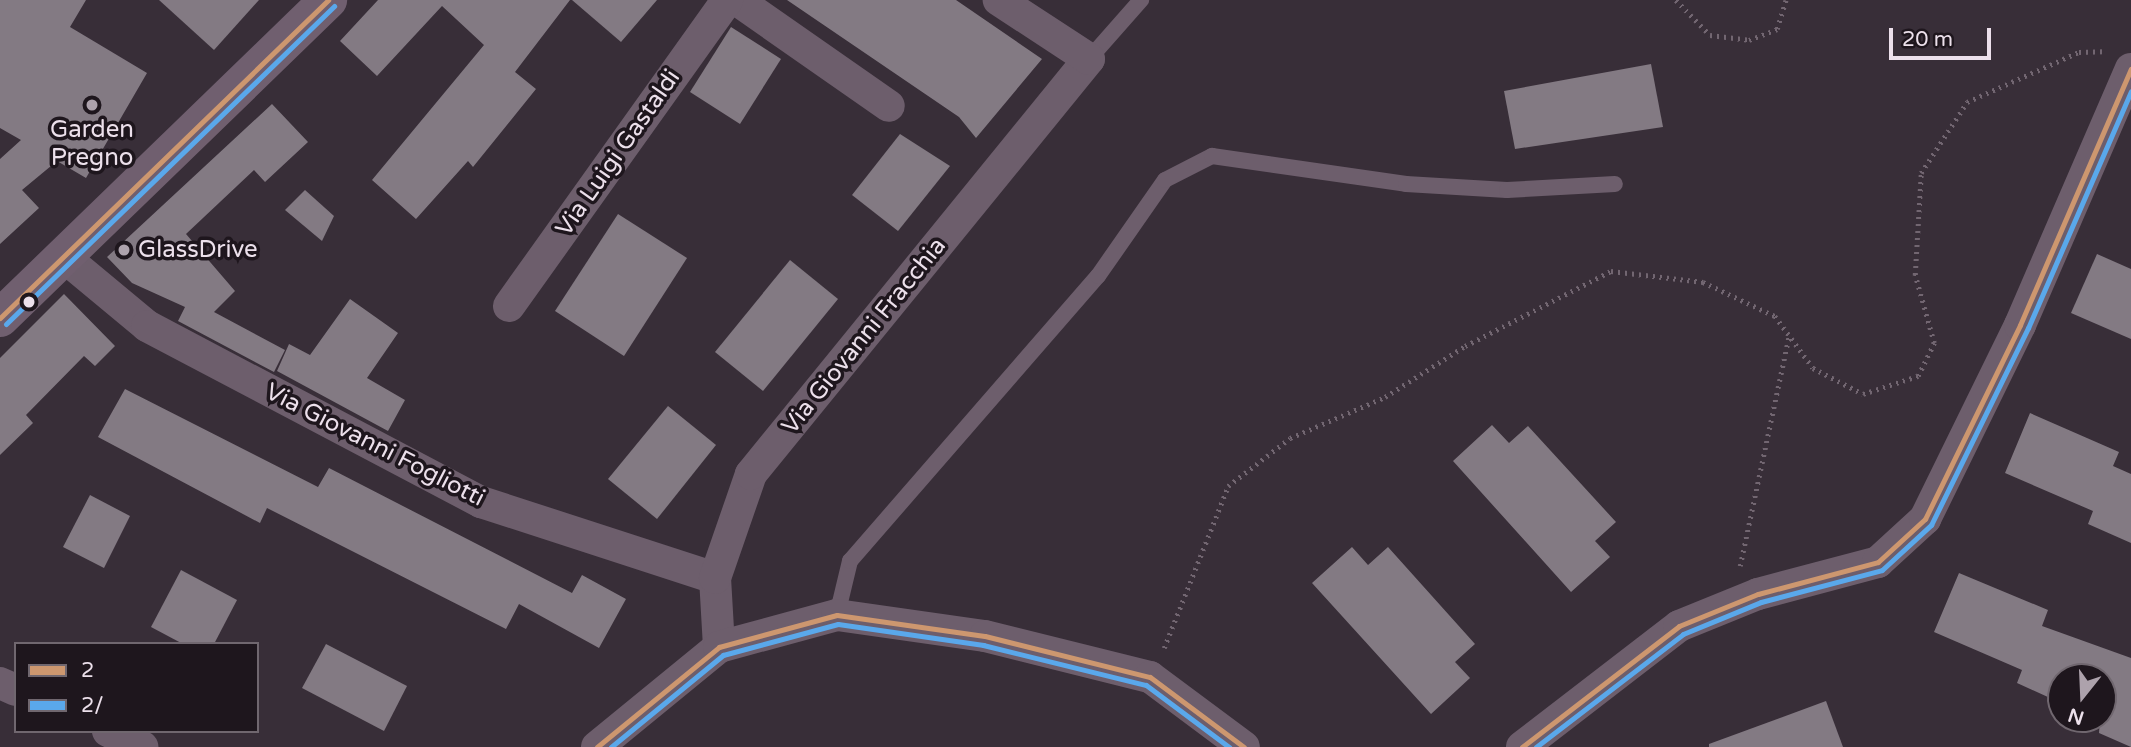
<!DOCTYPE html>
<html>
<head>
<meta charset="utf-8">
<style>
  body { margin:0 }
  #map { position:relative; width:2131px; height:747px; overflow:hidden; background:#382e38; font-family:"Varela Round",sans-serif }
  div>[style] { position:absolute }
  .building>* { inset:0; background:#837a83 }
  .path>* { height:4.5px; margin-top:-2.25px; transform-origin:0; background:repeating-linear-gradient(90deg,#726671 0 2px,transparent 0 7px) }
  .lane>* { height:16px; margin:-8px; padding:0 8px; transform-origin:8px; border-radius:8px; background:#6d5e6c }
  .street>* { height:32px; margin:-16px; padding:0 16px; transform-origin:16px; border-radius:16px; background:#6d5e6c }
  .secondary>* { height:38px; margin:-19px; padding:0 19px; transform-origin:19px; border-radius:19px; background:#705f6f }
  .bus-1>* { height:5px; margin:-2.5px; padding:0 2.5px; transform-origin:2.5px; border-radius:2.5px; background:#cd976f }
  .bus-2>* { height:5px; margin:-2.5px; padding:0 2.5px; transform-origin:2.5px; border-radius:2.5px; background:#5aa8eb }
  .dots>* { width:19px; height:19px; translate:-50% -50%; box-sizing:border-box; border:4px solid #1e161d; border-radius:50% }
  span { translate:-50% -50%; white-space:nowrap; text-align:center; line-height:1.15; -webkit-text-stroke:7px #1e161d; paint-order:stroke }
  .poi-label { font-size:24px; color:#ece0eb }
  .left { translate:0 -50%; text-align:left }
  .street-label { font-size:24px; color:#ece0eb }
  .legend { position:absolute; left:14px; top:642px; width:245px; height:91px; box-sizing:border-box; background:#1e161d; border:2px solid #70676f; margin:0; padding:9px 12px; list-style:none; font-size:21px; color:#ece0eb }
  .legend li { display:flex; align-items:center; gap:14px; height:35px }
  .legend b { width:35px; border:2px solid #70676f }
  .north { position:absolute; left:2047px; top:663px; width:70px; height:70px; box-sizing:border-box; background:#1e161d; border:2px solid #70676f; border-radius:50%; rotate:198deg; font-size:19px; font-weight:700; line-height:28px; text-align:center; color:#ece0eb }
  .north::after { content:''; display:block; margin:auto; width:24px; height:32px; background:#ada2ac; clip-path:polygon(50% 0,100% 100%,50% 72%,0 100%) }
  .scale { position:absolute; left:1889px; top:28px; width:102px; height:32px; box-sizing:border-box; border:4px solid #ece0eb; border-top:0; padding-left:9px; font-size:21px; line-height:24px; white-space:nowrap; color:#ece0eb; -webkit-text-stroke:5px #1e161d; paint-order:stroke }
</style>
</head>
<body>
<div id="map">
  <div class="building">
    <i style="clip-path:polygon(0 0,86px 0,70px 27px,147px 73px,86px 178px,57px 161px,22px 190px,39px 208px,0 244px,0 159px,21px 140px,0 128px)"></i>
    <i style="clip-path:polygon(159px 0,259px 0,214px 50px)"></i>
    <i style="clip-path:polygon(378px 0,570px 0,515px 72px,536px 89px,473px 167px,468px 161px,416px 219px,372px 180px,484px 45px,442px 6px,377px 76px,340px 41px)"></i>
    <i style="clip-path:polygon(572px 0,657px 0,621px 42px)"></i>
    <i style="clip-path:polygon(787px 0,956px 0,1042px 59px,976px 138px,959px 117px)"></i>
    <i style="clip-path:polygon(731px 27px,781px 59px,740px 124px,690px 92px)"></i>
    <i style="clip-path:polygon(1651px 64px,1663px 127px,1515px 149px,1504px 91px)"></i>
    <i style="clip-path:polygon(272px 104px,308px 142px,265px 182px,254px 170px,186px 234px,235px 291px,214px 312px,285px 350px,274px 372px,178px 321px,185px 307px,132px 283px,107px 257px)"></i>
    <i style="clip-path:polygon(900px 134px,950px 166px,898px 231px,852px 195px)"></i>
    <i style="clip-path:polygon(305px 190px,334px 216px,322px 241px,285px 210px)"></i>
    <i style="clip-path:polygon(618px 214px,687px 258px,624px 356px,555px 311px)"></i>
    <i style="clip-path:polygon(2097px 254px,2131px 269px,2131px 339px,2071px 313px)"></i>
    <i style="clip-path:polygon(790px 260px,838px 299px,763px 391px,715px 352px)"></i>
    <i style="clip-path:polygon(64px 294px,115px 346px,95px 366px,84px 356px,26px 415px,33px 423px,0 455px,0 358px)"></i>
    <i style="clip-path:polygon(350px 299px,398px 333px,367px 378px,405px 400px,388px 431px,277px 371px,289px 344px,310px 355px)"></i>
    <i style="clip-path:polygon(125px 389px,318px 487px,329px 468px,572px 593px,582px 575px,626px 599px,599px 648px,519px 604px,506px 629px,267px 508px,260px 523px,98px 437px)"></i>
    <i style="clip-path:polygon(668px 406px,716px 445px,657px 519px,608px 479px)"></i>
    <i style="clip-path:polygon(2030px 413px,2119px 452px,2113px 466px,2131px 474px,2131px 543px,2088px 524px,2093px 511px,2005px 473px)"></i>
    <i style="clip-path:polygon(1492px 425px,1509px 443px,1528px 426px,1616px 522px,1595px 541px,1610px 557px,1571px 592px,1453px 461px)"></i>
    <i style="clip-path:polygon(90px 495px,130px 516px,104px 568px,63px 547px)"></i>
    <i style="clip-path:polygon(1352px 547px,1368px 565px,1388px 547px,1475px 644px,1455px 662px,1470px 678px,1431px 714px,1312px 583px)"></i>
    <i style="clip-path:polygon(181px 570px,237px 600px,214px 644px,183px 644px,151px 627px)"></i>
    <i style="clip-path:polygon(1959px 573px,2048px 610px,2042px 626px,2131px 658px,2131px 747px,2099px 733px,2103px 677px,2061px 677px,2061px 703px,2017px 683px,2022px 670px,1934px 632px)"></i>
    <i style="clip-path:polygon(326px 644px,407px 686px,384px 731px,302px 688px)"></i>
    <i style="clip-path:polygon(1826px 701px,1843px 747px,1709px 747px,1709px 744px)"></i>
  </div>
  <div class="path">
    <i style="left:1676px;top:0;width:49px;rotate:45.8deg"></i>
    <i style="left:1710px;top:35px;width:39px;rotate:7deg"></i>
    <i style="left:1749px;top:40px;width:30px;rotate:-21deg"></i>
    <i style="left:1777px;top:29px;width:30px;rotate:-73deg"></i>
    <i style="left:1740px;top:566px;width:235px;rotate:-78deg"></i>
    <i style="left:1164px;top:648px;width:174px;rotate:-68.4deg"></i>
    <i style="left:1228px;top:486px;width:78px;rotate:-37.7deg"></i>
    <i style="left:1290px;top:438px;width:103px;rotate:-23.3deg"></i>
    <i style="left:1385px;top:397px;width:95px;rotate:-32.5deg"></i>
    <i style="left:1465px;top:346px;width:164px;rotate:-27.2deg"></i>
    <i style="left:1611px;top:271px;width:93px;rotate:6.8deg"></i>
    <i style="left:1703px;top:282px;width:80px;rotate:25.3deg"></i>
    <i style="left:1775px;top:316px;width:64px;rotate:53.8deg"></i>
    <i style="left:1813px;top:368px;width:56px;rotate:27.5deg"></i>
    <i style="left:1863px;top:394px;width:58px;rotate:-18.1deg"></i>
    <i style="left:1918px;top:376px;width:37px;rotate:-64deg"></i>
    <i style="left:1934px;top:343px;width:71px;rotate:-105.6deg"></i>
    <i style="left:1915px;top:275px;width:102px;rotate:-86.6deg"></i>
    <i style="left:1921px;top:173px;width:85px;rotate:-57.1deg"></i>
    <i style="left:1967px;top:102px;width:123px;rotate:-24.1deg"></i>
    <i style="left:2079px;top:52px;width:25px;rotate:-2deg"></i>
  </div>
  <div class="lane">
    <i style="left:1089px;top:59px;width:79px;rotate:-48.6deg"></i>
    <i style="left:837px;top:615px;width:56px;rotate:-76.5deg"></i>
    <i style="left:850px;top:561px;width:378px;rotate:-49deg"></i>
    <i style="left:1098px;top:276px;width:117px;rotate:-55.1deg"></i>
    <i style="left:1165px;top:180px;width:53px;rotate:-27.1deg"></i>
    <i style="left:1212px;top:156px;width:196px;rotate:8.2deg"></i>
    <i style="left:1406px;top:184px;width:101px;rotate:3.4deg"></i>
    <i style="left:1507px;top:190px;width:108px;rotate:-3.2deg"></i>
  </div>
  <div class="street">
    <i style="left:737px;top:0;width:185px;rotate:34.9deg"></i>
    <i style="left:64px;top:257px;width:108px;rotate:39.7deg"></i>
    <i style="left:147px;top:326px;width:378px;rotate:27.8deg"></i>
    <i style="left:481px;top:502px;width:246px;rotate:18deg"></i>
    <i style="left:509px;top:306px;width:376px;rotate:-54.5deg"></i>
    <i style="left:719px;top:647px;width:69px;rotate:-93.3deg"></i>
    <i style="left:715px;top:578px;width:110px;rotate:-70.9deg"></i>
    <i style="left:751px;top:474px;width:535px;rotate:-50.84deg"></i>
    <i style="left:1089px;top:59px;width:108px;rotate:-146.8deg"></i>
    <i style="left:0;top:683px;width:17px;rotate:24deg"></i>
    <i style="left:108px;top:731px;width:38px;rotate:25deg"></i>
    <i style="left:597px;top:747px;width:158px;rotate:-39.3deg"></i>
    <i style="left:719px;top:647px;width:122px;rotate:-15.2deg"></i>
    <i style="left:837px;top:615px;width:149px;rotate:8.1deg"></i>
    <i style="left:985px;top:636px;width:170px;rotate:14deg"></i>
    <i style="left:1150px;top:677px;width:117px;rotate:36.7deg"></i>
    <i style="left:1522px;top:747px;width:198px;rotate:-37.6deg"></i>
    <i style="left:1679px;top:626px;width:85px;rotate:-22.1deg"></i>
    <i style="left:1758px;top:594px;width:124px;rotate:-14.9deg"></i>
    <i style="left:1878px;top:562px;width:64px;rotate:-42.5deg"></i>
    <i style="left:1925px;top:519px;width:216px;rotate:-63.9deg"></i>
    <i style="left:2020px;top:325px;width:279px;rotate:-66.6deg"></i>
  </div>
  <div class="secondary">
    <i style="left:0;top:318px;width:457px;rotate:-44.1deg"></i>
  </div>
  <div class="bus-1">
    <i style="left:0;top:318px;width:457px;rotate:-44.1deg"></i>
    <i style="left:597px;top:747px;width:158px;rotate:-39.3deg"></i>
    <i style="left:719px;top:647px;width:122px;rotate:-15.2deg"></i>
    <i style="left:837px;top:615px;width:149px;rotate:8.1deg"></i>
    <i style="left:985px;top:636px;width:170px;rotate:14deg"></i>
    <i style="left:1150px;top:677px;width:117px;rotate:36.7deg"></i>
    <i style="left:1522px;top:747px;width:198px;rotate:-37.6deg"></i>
    <i style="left:1679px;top:626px;width:85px;rotate:-22.1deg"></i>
    <i style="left:1758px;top:594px;width:124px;rotate:-14.9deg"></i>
    <i style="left:1878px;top:562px;width:64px;rotate:-42.5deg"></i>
    <i style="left:1925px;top:519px;width:216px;rotate:-63.9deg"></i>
    <i style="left:2020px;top:325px;width:279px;rotate:-66.6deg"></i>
  </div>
  <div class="bus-2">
    <i style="left:6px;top:324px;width:457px;rotate:-44.1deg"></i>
    <i style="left:611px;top:747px;width:145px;rotate:-39.4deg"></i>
    <i style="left:723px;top:655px;width:119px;rotate:-15.1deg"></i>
    <i style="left:838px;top:624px;width:147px;rotate:8.2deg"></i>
    <i style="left:983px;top:645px;width:168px;rotate:13.8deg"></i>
    <i style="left:1146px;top:685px;width:104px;rotate:36.8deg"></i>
    <i style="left:1536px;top:747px;width:185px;rotate:-37.5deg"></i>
    <i style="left:1683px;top:634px;width:84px;rotate:-22.3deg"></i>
    <i style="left:1761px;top:602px;width:125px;rotate:-14.8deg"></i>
    <i style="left:1882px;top:570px;width:67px;rotate:-42.6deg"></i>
    <i style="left:1931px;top:525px;width:220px;rotate:-63.8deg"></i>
    <i style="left:2028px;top:328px;width:258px;rotate:-66.5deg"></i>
  </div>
  <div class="dots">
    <i style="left:92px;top:105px;background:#ada2ac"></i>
    <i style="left:124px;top:250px;background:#ada2ac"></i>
    <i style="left:29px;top:302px;background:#ece0eb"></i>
  </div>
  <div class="poi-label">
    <span style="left:92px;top:144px">Garden<br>Pregno</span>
    <span class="left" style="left:138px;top:250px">GlassDrive</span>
  </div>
  <div class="street-label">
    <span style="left:618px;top:153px;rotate:-55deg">Via Luigi Gastaldi</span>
    <span style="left:864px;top:336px;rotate:-51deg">Via Giovanni Fracchia</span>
    <span style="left:375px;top:445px;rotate:27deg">Via Giovanni Fogliotti</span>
  </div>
  <ul class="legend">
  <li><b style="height:9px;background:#cd976f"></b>2</li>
  <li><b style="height:9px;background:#5aa8eb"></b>2/</li>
  </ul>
  <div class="north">N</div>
  <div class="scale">20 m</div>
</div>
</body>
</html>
